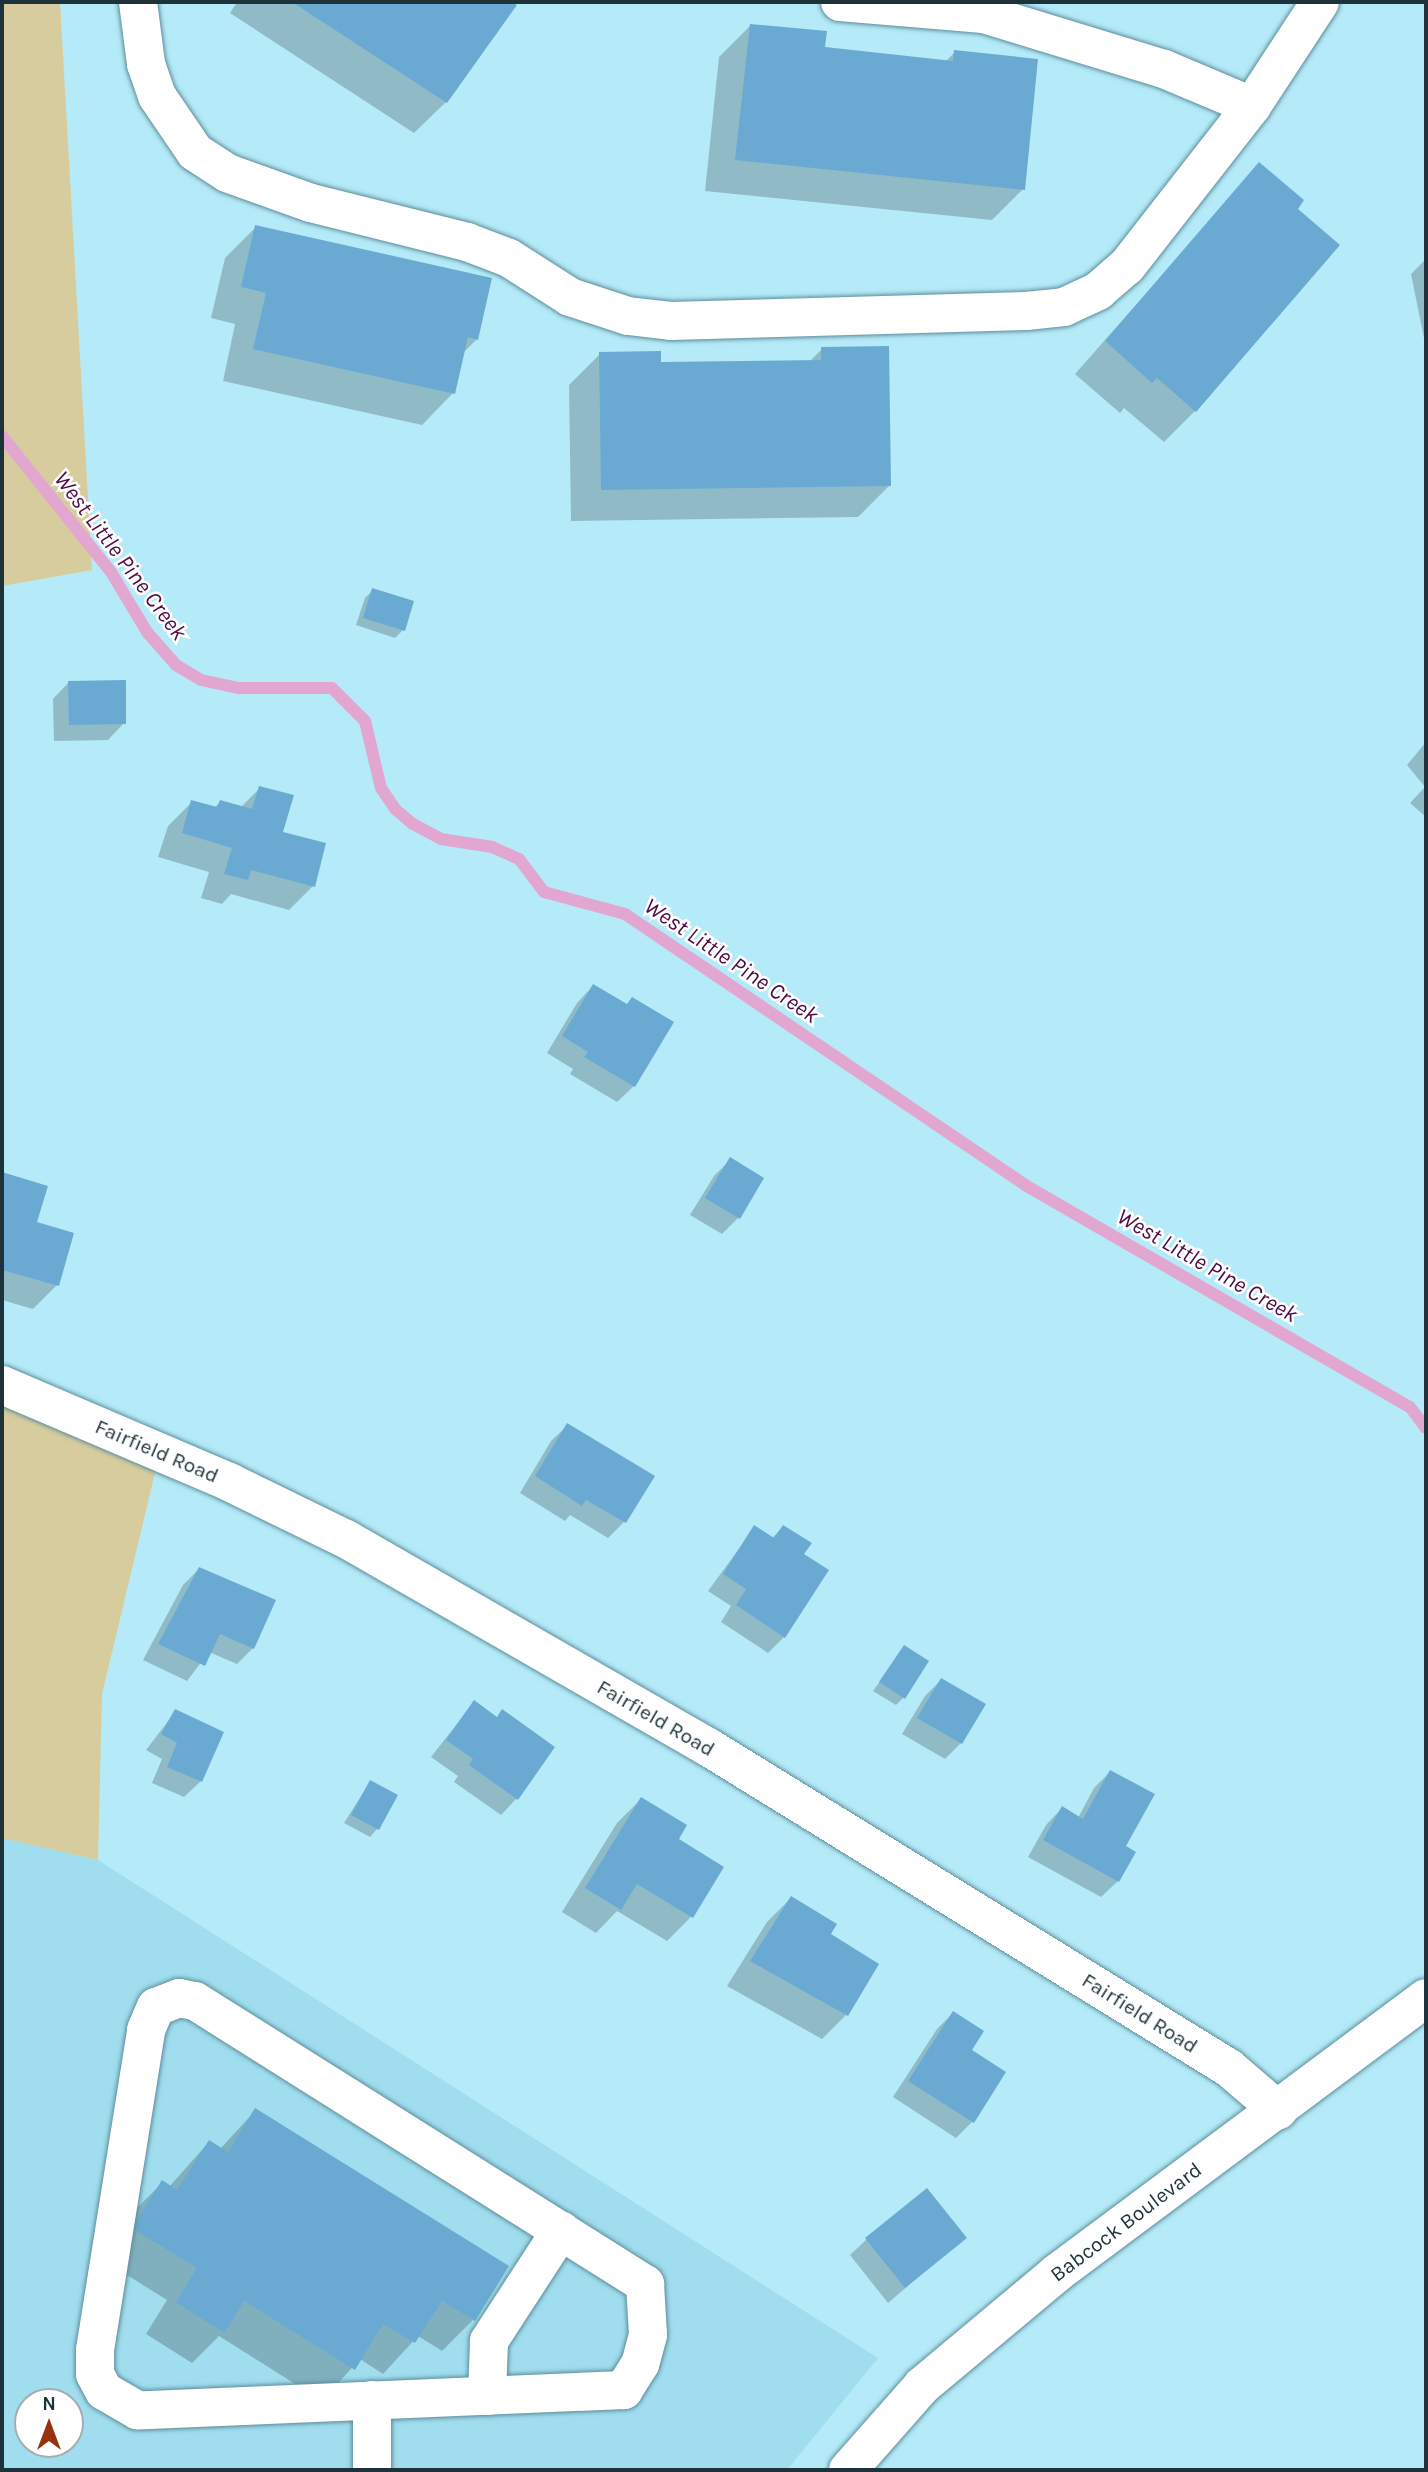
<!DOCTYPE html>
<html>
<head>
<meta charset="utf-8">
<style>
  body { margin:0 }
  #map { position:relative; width:1428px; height:2472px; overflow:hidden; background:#b5eaf8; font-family:Karla,sans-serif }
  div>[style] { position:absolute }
  .built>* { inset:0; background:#a0ddee }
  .green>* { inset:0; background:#d7cc9e }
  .shadow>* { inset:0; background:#0003 }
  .stream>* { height:12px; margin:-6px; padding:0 6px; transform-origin:6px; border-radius:6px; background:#e1a7d1 }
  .building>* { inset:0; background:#6aaad2 }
  .roads { filter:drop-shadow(0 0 2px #5c8e9b) drop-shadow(0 0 2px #5c8e9b) }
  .minor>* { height:38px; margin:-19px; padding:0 19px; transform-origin:19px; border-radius:19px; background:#fff }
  span { translate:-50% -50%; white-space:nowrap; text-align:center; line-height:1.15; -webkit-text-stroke:5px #fff; paint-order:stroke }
  .street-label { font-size:21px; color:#1e3339 }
  .water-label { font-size:23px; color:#4f0b43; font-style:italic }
  .frame { position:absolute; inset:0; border:4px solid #1e3339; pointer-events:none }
  .north { position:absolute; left:14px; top:2388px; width:70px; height:70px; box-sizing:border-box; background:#fff; border:2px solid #a5adb0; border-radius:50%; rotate:0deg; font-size:19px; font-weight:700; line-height:28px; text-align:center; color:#1e3339 }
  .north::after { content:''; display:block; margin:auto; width:24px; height:32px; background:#983110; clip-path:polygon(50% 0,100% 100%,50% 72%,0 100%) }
</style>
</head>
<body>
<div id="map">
  <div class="built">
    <i style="clip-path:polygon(evenodd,2px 1838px,98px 1860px,878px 2358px,787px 2470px,2px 2470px,2px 1838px,28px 2402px,70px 2402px,70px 2444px,28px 2444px,28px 2402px)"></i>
  </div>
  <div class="green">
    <i style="clip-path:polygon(2px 2px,60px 2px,92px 570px,2px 586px)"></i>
    <i style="clip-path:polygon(2px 1385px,160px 1452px,102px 1694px,98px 1860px,2px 1838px)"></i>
  </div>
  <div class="shadow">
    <i style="clip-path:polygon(237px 2px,508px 2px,514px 6px,446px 102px,414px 133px,230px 13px)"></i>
    <i style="clip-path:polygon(750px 26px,823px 49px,945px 62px,955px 52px,1023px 189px,992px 220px,705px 191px,719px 57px)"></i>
    <i style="clip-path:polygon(1260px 164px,1195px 411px,1164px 442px,1124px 408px,1120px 413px,1075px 374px)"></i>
    <i style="clip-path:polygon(256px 227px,477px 339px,462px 354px,453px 393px,422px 425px,223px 381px,235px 324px,211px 318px,225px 258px)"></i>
    <i style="clip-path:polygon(1426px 259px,1426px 348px,1411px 274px)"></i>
    <i style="clip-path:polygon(822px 349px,889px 486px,858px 517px,571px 521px,569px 385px,600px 354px,660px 364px,809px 362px)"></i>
    <i style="clip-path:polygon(373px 590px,403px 630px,395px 638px,356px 625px,365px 598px)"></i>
    <i style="clip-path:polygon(69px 682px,124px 723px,108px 740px,54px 741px,53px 699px)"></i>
    <i style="clip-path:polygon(1426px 742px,1426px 817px,1410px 803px,1425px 787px,1407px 765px)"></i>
    <i style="clip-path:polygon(260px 788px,281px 833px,313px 886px,289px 910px,231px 894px,222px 904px,201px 898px,209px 872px,158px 857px,168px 826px,192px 802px,214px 808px,220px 802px,240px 808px)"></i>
    <i style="clip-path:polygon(593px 986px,634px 1086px,617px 1102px,570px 1074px,573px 1069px,547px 1053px,577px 1003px)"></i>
    <i style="clip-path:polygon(730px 1160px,738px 1218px,722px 1234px,690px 1215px,714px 1176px)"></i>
    <i style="clip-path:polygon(2px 1174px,46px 1187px,35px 1224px,57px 1285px,33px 1309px,2px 1300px)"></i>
    <i style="clip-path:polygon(568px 1425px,652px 1477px,624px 1522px,608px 1538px,570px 1515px,565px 1521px,520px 1493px,551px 1441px)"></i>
    <i style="clip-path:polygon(755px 1527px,772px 1538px,783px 1527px,801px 1554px,784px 1637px,768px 1653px,721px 1622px,731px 1606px,708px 1591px)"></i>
    <i style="clip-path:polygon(199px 1569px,253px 1648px,237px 1664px,209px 1652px,187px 1681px,143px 1660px,183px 1585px)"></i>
    <i style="clip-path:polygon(904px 1647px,903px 1698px,896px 1705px,873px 1691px)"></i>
    <i style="clip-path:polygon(941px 1680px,961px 1743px,945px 1759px,902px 1734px,925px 1696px)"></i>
    <i style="clip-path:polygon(474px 1702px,517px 1798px,501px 1815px,454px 1782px,458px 1776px,431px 1757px)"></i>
    <i style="clip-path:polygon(175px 1712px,201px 1781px,184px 1797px,152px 1783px,162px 1759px,146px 1750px)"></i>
    <i style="clip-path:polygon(1110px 1772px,1123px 1847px,1118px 1881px,1101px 1897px,1028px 1857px,1046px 1825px,1062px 1808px,1078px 1818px,1094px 1788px)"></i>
    <i style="clip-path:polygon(370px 1782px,377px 1829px,370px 1837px,344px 1823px)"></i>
    <i style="clip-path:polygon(641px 1799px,677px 1839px,691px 1917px,667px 1941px,617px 1911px,596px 1933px,562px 1912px,617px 1823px)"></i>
    <i style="clip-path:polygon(791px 1898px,829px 1935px,846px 2015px,822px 2039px,727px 1986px,767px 1922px)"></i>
    <i style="clip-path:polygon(953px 2013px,972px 2122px,956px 2138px,893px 2097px,937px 2029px)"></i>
    <i style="clip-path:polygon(255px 2111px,473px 2320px,442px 2351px,418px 2336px,383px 2374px,360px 2359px,322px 2401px,219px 2336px,192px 2363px,146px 2334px,167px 2300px,103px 2260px,131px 2214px,163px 2182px,169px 2187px,209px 2142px,220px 2149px)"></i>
    <i style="clip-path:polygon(964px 2238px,888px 2303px,850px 2255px,867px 2239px)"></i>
  </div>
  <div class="stream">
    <i style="left:2px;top:436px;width:174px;rotate:51.3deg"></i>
    <i style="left:111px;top:572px;width:70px;rotate:59deg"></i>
    <i style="left:147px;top:632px;width:44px;rotate:48.7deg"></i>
    <i style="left:176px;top:665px;width:29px;rotate:31deg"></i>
    <i style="left:201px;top:680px;width:40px;rotate:12deg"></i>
    <i style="left:240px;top:688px;width:92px"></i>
    <i style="left:332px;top:688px;width:47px;rotate:45deg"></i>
    <i style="left:365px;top:721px;width:69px;rotate:76.6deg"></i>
    <i style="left:381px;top:788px;width:25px;rotate:56deg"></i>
    <i style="left:395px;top:809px;width:23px;rotate:40deg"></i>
    <i style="left:413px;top:824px;width:32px;rotate:28deg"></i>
    <i style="left:441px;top:839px;width:52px;rotate:8.9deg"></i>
    <i style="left:492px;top:847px;width:30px;rotate:24deg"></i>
    <i style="left:519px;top:859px;width:41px;rotate:52.9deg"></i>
    <i style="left:544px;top:892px;width:84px;rotate:15.2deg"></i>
    <i style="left:625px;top:914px;width:483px;rotate:34.1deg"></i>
    <i style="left:1025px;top:1185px;width:444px;rotate:30deg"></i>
    <i style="left:1410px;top:1407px;width:26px;rotate:53deg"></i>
  </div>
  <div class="building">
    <i style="clip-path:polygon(292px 2px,511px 2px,517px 5px,447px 103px)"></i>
    <i style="clip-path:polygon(750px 24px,827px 31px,825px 47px,953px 61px,954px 50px,1038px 59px,1025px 190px,735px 160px)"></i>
    <i style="clip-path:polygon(1259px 162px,1304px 200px,1298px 209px,1340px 245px,1196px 412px,1157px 378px,1152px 383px,1105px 341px)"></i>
    <i style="clip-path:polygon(255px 225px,492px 278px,478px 340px,468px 337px,455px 394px,253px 349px,266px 293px,241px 287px)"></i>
    <i style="clip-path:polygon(889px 346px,891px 486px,601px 490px,599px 352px,661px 351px,661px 362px,821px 360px,821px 347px)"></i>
    <i style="clip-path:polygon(372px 588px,414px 601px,405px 631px,363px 618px)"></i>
    <i style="clip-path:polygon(126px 680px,126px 724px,69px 725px,68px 681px)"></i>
    <i style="clip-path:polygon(259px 786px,294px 795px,283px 832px,326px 843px,315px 887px,251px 870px,248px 880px,224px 874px,232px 848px,182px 833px,191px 800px,217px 807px,220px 800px,252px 809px)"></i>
    <i style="clip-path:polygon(593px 984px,627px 1004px,632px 997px,674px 1022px,635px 1087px,584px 1057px,588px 1052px,562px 1036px)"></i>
    <i style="clip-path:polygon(730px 1157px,764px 1178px,740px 1219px,705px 1198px)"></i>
    <i style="clip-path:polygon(2px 1172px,48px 1186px,37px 1222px,74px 1233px,59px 1286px,2px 1270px)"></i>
    <i style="clip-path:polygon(567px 1423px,655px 1476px,626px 1523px,586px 1500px,582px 1506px,535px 1476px)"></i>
    <i style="clip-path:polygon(754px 1525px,774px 1538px,783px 1525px,812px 1543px,804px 1554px,829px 1570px,785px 1638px,736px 1605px,746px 1589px,723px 1574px)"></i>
    <i style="clip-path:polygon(199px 1567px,276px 1600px,254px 1649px,220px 1634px,205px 1666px,158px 1644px)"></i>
    <i style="clip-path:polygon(904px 1645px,929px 1661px,905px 1699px,879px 1682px)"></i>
    <i style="clip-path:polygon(941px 1678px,986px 1704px,962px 1744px,917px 1718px)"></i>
    <i style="clip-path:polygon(474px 1700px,497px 1717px,502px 1709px,555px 1747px,518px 1800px,469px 1765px,473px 1759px,446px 1740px)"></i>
    <i style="clip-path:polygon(175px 1709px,224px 1732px,202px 1782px,167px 1767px,177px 1743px,161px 1734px)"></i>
    <i style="clip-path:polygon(1110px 1770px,1155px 1794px,1126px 1846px,1136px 1852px,1119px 1882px,1043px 1840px,1062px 1806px,1083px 1819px)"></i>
    <i style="clip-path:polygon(370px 1780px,398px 1795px,379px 1830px,351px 1815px)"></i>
    <i style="clip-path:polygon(641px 1797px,687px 1825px,679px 1839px,724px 1867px,693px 1918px,637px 1884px,621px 1910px,585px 1888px)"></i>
    <i style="clip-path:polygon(791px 1896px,837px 1924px,831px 1934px,879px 1964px,848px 2016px,750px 1961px)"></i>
    <i style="clip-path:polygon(953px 2011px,984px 2031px,972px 2050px,1006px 2072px,974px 2123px,908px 2081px)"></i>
    <i style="clip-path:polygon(255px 2108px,509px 2266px,475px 2321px,442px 2301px,415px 2343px,383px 2324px,355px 2370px,244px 2301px,224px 2333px,176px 2302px,197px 2268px,132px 2228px,162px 2180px,177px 2190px,209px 2140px,228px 2152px)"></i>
    <i style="clip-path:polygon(927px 2188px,967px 2238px,905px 2288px,865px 2238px)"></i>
  </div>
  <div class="roads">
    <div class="minor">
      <i style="left:138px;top:2px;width:63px;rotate:82.6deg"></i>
      <i style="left:146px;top:64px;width:34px;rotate:71deg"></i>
      <i style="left:157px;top:96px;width:68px;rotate:55.8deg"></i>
      <i style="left:195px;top:152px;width:38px;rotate:33deg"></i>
      <i style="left:227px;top:173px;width:89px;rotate:19.7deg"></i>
      <i style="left:311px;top:203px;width:161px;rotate:14deg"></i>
      <i style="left:467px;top:242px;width:45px;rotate:20.9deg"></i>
      <i style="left:509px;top:258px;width:72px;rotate:32.6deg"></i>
      <i style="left:570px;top:297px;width:61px;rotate:18.1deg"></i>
      <i style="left:628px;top:316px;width:43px;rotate:6.6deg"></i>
      <i style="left:671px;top:321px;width:355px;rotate:-1.6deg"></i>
      <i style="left:1026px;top:311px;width:38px;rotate:-6deg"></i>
      <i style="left:1064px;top:307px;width:38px;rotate:-25deg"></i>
      <i style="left:1098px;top:291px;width:38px;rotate:-41deg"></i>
      <i style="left:1127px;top:266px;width:203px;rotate:-52deg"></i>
      <i style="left:1252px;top:106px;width:124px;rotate:-56.8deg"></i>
      <i style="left:840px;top:2px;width:144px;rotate:4.8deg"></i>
      <i style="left:984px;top:14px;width:188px;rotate:17deg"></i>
      <i style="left:1164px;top:69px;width:95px;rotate:22.8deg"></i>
      <i style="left:2px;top:1385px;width:247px;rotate:23.1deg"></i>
      <i style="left:229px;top:1482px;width:130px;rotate:26deg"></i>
      <i style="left:346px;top:1539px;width:418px;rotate:29.9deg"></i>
      <i style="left:708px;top:1747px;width:612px;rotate:31.64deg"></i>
      <i style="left:1229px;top:2068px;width:65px;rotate:40.6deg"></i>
      <i style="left:179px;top:1998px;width:16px;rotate:11deg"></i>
      <i style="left:195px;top:2001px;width:532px;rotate:32.17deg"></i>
      <i style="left:645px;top:2284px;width:51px;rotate:86.6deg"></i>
      <i style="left:648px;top:2335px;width:30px;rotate:105deg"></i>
      <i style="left:640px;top:2364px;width:31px;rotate:122deg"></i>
      <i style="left:624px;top:2390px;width:487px;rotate:177.6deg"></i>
      <i style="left:137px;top:2410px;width:38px;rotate:-150deg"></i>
      <i style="left:104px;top:2391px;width:19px;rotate:-118deg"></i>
      <i style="left:95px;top:2374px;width:24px;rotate:-90deg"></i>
      <i style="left:95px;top:2350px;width:324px;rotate:-80.9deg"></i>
      <i style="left:146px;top:2030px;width:25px;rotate:-67deg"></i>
      <i style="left:156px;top:2007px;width:25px;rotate:-21deg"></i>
      <i style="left:487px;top:2396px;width:55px;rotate:-87.9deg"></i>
      <i style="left:489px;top:2341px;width:132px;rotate:-57deg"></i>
      <i style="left:372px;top:2400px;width:70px;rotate:90deg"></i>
      <i style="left:848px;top:2470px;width:112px;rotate:-48.6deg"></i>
      <i style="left:922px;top:2386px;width:176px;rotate:-39.9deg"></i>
      <i style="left:1057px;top:2273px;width:460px;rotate:-36.7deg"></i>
    </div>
  </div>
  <div class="street-label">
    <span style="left:157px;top:1451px;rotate:23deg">Fairfield Road</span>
    <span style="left:656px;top:1718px;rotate:30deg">Fairfield Road</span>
    <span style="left:1140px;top:2013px;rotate:32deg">Fairfield Road</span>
    <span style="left:1126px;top:2222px;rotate:-37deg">Babcock Boulevard</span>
  </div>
  <div class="water-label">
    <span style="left:120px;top:556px;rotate:53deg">West Little Pine Creek</span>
    <span style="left:731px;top:961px;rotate:34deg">West Little Pine Creek</span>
    <span style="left:1207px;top:1266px;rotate:30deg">West Little Pine Creek</span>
  </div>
  <div class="frame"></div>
  <div class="north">N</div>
</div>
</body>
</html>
